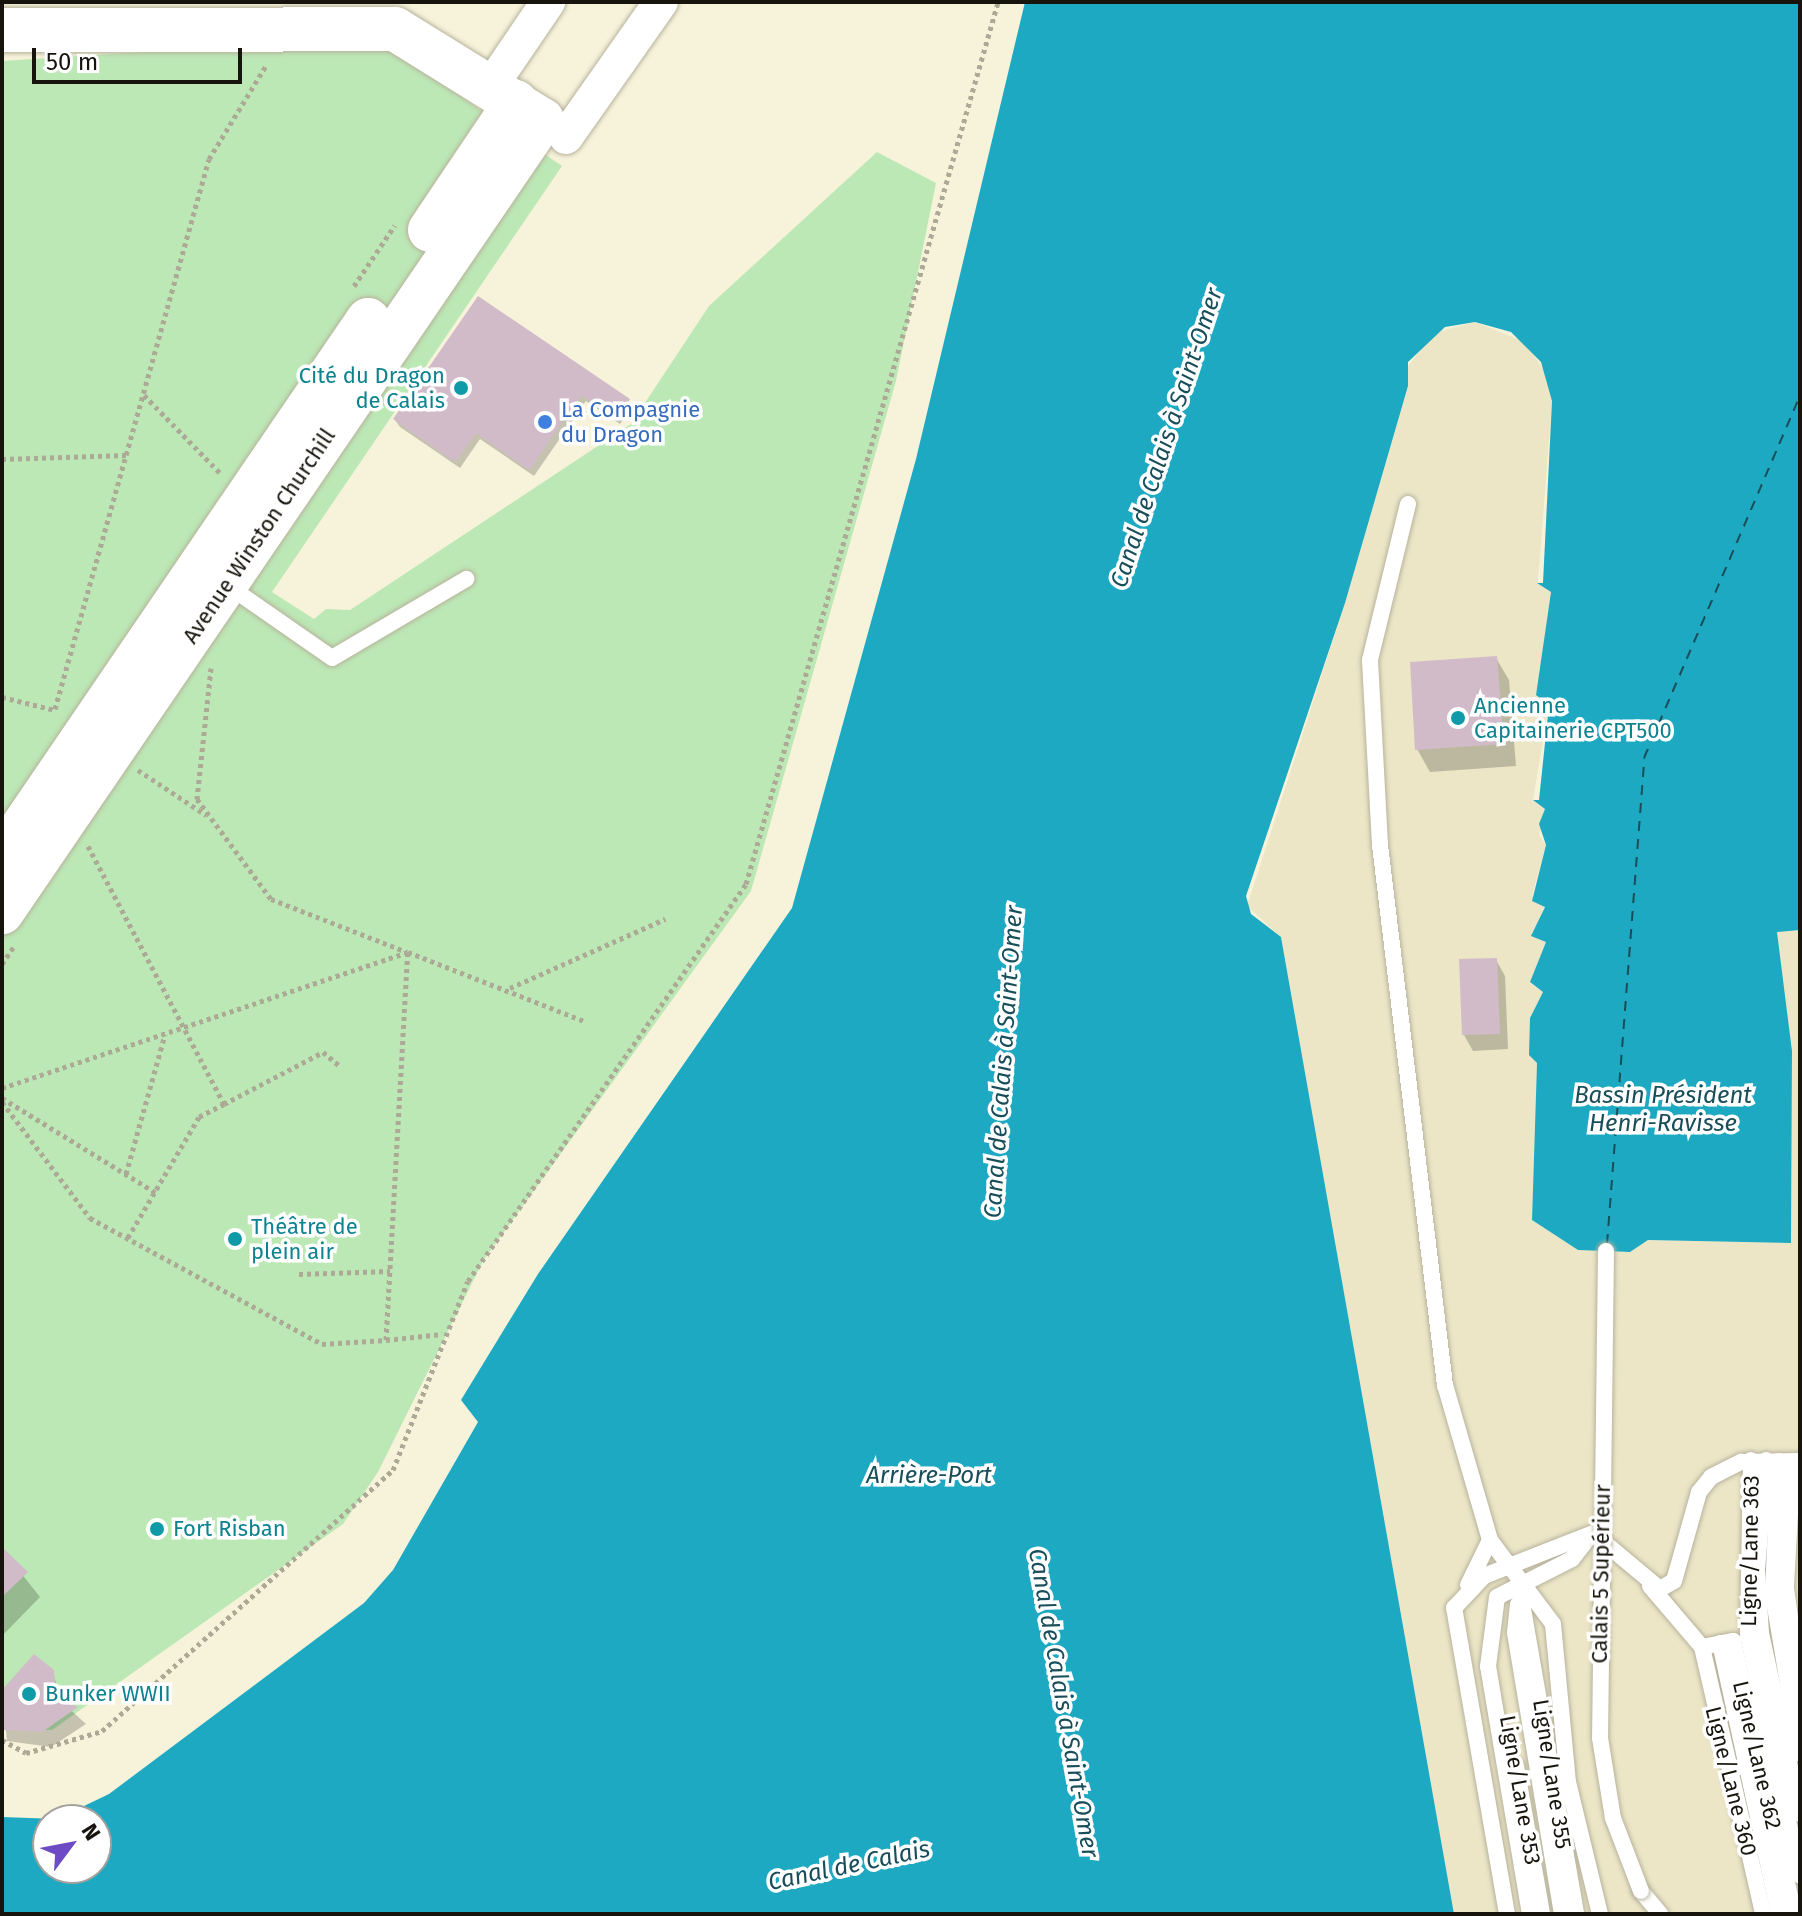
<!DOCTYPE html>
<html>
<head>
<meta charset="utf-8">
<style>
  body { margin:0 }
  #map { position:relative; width:1802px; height:1916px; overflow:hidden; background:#f7f3db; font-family:"Fira Sans",sans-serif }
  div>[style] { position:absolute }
  .built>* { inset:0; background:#ece6c7 }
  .green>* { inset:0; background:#bce8b5 }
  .water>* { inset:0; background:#1da9c2 }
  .shadow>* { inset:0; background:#0003 }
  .ferry>* { height:2px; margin-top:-1px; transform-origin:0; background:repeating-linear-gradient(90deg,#184e59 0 10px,transparent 0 18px) }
  .building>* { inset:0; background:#d1bbc9 }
  .path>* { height:5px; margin-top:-2.5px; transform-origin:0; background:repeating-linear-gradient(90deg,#ada997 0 4px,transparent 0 8px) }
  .roads { filter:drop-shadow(0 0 2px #b7b29c) drop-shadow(0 0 2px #b7b29c) }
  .lane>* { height:16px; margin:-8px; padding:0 8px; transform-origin:8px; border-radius:8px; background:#fff }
  .street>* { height:34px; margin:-17px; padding:0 17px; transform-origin:17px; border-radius:17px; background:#fff }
  .secondary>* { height:44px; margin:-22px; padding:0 22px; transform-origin:22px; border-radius:22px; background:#fff }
  .bridges { filter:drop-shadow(0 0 2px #b7b29c) drop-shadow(0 0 2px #b7b29c) }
  .lane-bridge>* { height:16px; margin:-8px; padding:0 8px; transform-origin:8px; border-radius:8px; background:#fff }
  .dots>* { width:22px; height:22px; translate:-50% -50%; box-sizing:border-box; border:4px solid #fff; border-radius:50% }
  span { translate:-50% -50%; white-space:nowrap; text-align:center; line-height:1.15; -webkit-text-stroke:7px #fff; paint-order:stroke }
  .culture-label { font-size:22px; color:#0d838f }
  .right { translate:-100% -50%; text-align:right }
  .left { translate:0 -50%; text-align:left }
  .shop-label { font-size:22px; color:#366cbe }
  .street-label { font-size:22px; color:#16140c }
  .water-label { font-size:24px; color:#184e59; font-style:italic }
  .frame { position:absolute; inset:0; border:4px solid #16140c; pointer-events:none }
  .north { position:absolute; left:32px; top:1804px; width:80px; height:80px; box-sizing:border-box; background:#fff; border:2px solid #a2a19e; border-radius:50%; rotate:58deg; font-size:22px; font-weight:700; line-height:32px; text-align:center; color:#16140c }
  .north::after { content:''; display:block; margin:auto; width:28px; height:36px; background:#6d4bc4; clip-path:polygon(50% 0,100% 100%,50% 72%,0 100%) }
  .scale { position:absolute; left:32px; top:48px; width:210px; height:36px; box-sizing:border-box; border:4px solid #16140c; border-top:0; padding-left:10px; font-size:24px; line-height:28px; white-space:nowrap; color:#16140c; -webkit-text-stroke:6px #fff; paint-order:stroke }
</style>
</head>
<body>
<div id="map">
  <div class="built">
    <i style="clip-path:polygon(1475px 322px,1525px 342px,1547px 375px,1552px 401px,1538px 583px,1551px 592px,1536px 695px,1549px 705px,1533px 800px,1546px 810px,1539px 835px,1546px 845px,1532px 896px,1545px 905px,1539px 919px,1546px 942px,1530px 983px,1543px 992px,1530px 1018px,1537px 1063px,1532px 1220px,1578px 1250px,1630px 1252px,1648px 1240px,1791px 1243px,1792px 1051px,1777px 932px,1800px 930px,1800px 1914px,1454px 1914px,1281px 937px,1247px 906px,1345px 603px,1408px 387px,1404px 372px,1433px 333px)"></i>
  </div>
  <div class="green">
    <i style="clip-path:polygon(282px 43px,386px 45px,562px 166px,272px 592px,314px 619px,326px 609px,350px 610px,631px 424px,709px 306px,877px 152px,936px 183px,896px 381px,751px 891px,483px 1261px,378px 1472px,343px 1524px,52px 1730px,2px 1730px,2px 61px)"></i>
  </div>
  <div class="water">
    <i style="clip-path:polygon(evenodd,1025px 2px,1800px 2px,1800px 930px,1777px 932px,1792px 1051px,1791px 1243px,1648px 1240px,1630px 1252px,1578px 1250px,1532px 1220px,1537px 1063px,1529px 1055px,1530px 1018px,1543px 992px,1530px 982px,1546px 942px,1531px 936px,1545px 907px,1532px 901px,1546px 845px,1539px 824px,1545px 809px,1533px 800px,1539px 800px,1549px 705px,1536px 695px,1551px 592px,1537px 583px,1543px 583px,1552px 401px,1541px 362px,1511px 332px,1475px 322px,1445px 327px,1408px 362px,1408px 386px,1345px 603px,1246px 896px,1251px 914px,1281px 937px,1454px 1914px,2px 1914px,2px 1817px,57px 1819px,109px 1794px,364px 1603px,393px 1570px,478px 1422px,461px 1400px,538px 1274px,792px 908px,916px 459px,1025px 2px,48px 1820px,96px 1820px,96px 1868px,48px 1868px,48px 1820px)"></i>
  </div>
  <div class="shadow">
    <i style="clip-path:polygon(478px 299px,628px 400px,632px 408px,620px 424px,586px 401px,534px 476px,480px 439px,460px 468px,400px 427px,395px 420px)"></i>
    <i style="clip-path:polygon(1496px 658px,1509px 680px,1516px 766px,1430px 772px,1417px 749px)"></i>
    <i style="clip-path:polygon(1496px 960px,1505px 976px,1508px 1049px,1473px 1051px,1464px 1035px)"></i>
    <i style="clip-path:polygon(2px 1549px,40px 1597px,2px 1636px)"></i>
    <i style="clip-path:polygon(52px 1671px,63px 1703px,86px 1724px,51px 1747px,7px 1741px,2px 1692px)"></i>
  </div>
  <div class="ferry">
    <i style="left:1607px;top:1244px;width:487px;rotate:-85.6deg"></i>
    <i style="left:1644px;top:758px;width:395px;rotate:-66.7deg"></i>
  </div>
  <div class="building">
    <i style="clip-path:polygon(478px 296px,630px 399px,616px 418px,581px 395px,529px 470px,476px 433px,455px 462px,393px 419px)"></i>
    <i style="clip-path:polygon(1497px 656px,1504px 744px,1415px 750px,1410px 662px)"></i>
    <i style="clip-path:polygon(1497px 958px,1500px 1034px,1462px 1035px,1459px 959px)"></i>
    <i style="clip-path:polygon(2px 1547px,28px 1572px,2px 1597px)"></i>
    <i style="clip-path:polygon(34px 1654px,54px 1670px,56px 1698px,78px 1707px,42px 1732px,2px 1730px,2px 1690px)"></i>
  </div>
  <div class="path">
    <i style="left:354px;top:286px;width:73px;rotate:-56.1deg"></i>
    <i style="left:144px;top:395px;width:110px;rotate:45.7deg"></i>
    <i style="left:2px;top:459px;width:124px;rotate:-1.8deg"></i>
    <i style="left:211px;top:668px;width:132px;rotate:96.1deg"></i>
    <i style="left:197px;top:799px;width:124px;rotate:53.5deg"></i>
    <i style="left:271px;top:899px;width:146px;rotate:21.3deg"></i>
    <i style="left:2px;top:697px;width:55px;rotate:13.8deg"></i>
    <i style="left:55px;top:709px;width:571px;rotate:-74.36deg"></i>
    <i style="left:209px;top:159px;width:111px;rotate:-58.6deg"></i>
    <i style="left:138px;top:770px;width:82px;rotate:33.5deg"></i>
    <i style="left:88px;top:846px;width:292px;rotate:62.2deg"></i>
    <i style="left:224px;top:1104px;width:28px;rotate:153deg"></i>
    <i style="left:199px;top:1117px;width:142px;rotate:120.5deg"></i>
    <i style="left:2px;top:964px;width:23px;rotate:-56deg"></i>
    <i style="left:510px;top:988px;width:170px;rotate:-24deg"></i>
    <i style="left:2px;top:1088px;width:428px;rotate:-18.5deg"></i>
    <i style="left:2px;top:1098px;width:180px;rotate:31.6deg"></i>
    <i style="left:2px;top:1102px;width:146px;rotate:52.8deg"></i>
    <i style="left:90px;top:1218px;width:264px;rotate:28.5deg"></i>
    <i style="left:322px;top:1344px;width:64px;rotate:-3.6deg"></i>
    <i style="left:386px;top:1340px;width:389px;rotate:-86.8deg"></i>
    <i style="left:408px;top:952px;width:189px;rotate:21.4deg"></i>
    <i style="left:224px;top:1104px;width:112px;rotate:-27.7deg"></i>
    <i style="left:323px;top:1052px;width:23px;rotate:40deg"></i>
    <i style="left:126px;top:1174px;width:145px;rotate:-74.4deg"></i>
    <i style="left:299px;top:1274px;width:91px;rotate:-1.9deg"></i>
    <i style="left:386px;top:1340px;width:56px;rotate:-6.1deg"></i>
    <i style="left:2px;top:1740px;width:27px;rotate:28deg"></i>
    <i style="left:26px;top:1753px;width:79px;rotate:-16.1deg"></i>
    <i style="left:102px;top:1731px;width:391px;rotate:-41.9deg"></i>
    <i style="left:393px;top:1470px;width:203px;rotate:-68.4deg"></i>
    <i style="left:468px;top:1281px;width:485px;rotate:-55deg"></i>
    <i style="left:746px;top:884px;width:917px;rotate:-74.05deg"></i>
  </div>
  <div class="roads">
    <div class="lane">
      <i style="left:1408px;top:504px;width:161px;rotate:103.7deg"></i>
      <i style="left:1370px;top:660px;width:185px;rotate:86.9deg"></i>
      <i style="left:1380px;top:845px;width:544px;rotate:83.14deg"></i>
      <i style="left:1445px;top:1385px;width:161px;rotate:73.8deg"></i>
      <i style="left:1490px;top:1540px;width:105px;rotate:53.1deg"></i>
      <i style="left:1553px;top:1624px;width:159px;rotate:84.6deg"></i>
      <i style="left:1568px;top:1782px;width:136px;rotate:76.4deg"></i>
      <i style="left:227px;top:585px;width:128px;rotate:34.8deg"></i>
      <i style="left:332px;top:658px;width:156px;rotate:-30.5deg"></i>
      <i style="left:1751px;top:1460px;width:175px;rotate:91deg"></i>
      <i style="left:1748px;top:1635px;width:246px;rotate:77.8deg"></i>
      <i style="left:1766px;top:1460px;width:110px;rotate:94.7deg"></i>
      <i style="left:1757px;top:1570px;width:63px;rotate:86.4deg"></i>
      <i style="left:1761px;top:1633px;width:185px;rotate:77.8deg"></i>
      <i style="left:1779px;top:1461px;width:134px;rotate:92.6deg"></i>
      <i style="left:1773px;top:1595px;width:161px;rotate:80.4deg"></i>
      <i style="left:1793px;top:1461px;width:127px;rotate:93.2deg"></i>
      <i style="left:1786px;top:1588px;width:103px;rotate:82.2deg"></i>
      <i style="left:1594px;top:1534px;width:86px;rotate:39.8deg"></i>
      <i style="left:1660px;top:1589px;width:16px;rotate:-30deg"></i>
      <i style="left:1674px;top:1581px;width:92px;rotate:-74.3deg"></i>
      <i style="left:1699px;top:1492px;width:19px;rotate:-51deg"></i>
      <i style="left:1711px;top:1477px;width:34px;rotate:-27deg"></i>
      <i style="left:1741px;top:1462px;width:59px;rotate:-1deg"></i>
      <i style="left:1468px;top:1585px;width:50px;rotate:-63.9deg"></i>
      <i style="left:1519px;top:1586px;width:333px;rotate:80.1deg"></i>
      <i style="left:1650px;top:1586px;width:80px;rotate:49.6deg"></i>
      <i style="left:1702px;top:1647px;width:32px;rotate:-11deg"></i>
      <i style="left:1733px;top:1641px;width:280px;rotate:77.4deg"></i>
      <i style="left:1497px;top:1597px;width:70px;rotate:97.4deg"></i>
      <i style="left:1488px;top:1666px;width:252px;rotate:80.4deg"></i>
      <i style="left:1497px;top:1597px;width:84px;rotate:-26.9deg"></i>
      <i style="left:1572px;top:1559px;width:31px;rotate:-52deg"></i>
      <i style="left:1518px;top:1604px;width:29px;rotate:96deg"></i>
      <i style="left:1515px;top:1633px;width:285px;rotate:80.5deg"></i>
      <i style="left:1720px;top:1643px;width:277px;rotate:77.7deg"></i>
      <i style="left:1702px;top:1647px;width:274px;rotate:77.1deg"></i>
      <i style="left:1516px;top:1766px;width:150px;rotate:80deg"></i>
      <i style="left:1641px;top:1891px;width:30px;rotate:50deg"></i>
      <i style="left:1507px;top:1914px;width:311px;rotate:-99.8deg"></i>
      <i style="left:1454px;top:1608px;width:44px;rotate:-46.8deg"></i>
      <i style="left:1484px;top:1576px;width:117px;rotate:-21.5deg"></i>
    </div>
    <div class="street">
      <i style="left:491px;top:86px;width:102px;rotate:-55.8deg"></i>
      <i style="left:566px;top:137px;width:165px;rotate:-54.9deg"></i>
    </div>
    <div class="secondary">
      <i style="left:2px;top:30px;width:393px;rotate:-0.1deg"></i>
      <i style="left:395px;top:29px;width:173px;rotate:31.8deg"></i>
      <i style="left:542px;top:120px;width:959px;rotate:124.29deg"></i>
      <i style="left:430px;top:230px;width:154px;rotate:-56.1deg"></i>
      <i style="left:2px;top:857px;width:650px;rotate:-55.72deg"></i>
    </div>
  </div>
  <div class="bridges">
    <div class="lane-bridge">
      <i style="left:1606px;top:1251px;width:487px;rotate:90.7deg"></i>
      <i style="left:1600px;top:1738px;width:81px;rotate:80.8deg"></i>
      <i style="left:1613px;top:1818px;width:78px;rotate:69deg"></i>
    </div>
  </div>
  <div class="dots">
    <i style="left:461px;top:388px;background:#0f9aa8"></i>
    <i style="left:545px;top:422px;background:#3f7fe0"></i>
    <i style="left:1458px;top:718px;background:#0f9aa8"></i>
    <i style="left:235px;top:1239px;background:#0f9aa8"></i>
    <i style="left:157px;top:1529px;background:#0f9aa8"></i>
    <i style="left:29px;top:1694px;background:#0f9aa8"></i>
  </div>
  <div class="culture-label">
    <span class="right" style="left:445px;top:388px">Cité du Dragon<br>de Calais</span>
    <span class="left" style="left:1474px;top:718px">Ancienne<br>Capitainerie CPT500</span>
    <span class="left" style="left:251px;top:1239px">Théâtre de<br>plein air</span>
    <span class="left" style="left:173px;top:1529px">Fort Risban</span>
    <span class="left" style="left:45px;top:1694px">Bunker WWII</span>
  </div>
  <div class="shop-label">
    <span class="left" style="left:561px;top:422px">La Compagnie<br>du Dragon</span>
  </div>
  <div class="street-label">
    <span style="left:259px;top:536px;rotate:-56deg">Avenue Winston Churchill</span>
    <span style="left:1750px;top:1551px;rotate:-89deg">Ligne/Lane 363</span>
    <span style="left:1601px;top:1574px;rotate:-89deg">Calais 5 Supérieur</span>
    <span style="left:1757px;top:1755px;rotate:77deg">Ligne/Lane 362</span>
    <span style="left:1552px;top:1774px;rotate:81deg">Ligne/Lane 355</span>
    <span style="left:1731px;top:1781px;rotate:76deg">Ligne/Lane 360</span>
    <span style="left:1520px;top:1790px;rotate:80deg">Ligne/Lane 353</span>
  </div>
  <div class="water-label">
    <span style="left:1167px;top:438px;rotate:-72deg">Canal de Calais à Saint-Omer</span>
    <span style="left:1004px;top:1062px;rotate:-86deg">Canal de Calais à Saint-Omer</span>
    <span style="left:1663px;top:1110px">Bassin Président<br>Henri-Ravisse</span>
    <span style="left:929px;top:1476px">Arrière-Port</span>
    <span style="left:1063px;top:1703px;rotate:80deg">Canal de Calais à Saint-Omer</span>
    <span style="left:849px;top:1866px;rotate:-12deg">Canal de Calais</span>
  </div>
  <div class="frame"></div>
  <div class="north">N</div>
  <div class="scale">50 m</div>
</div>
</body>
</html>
